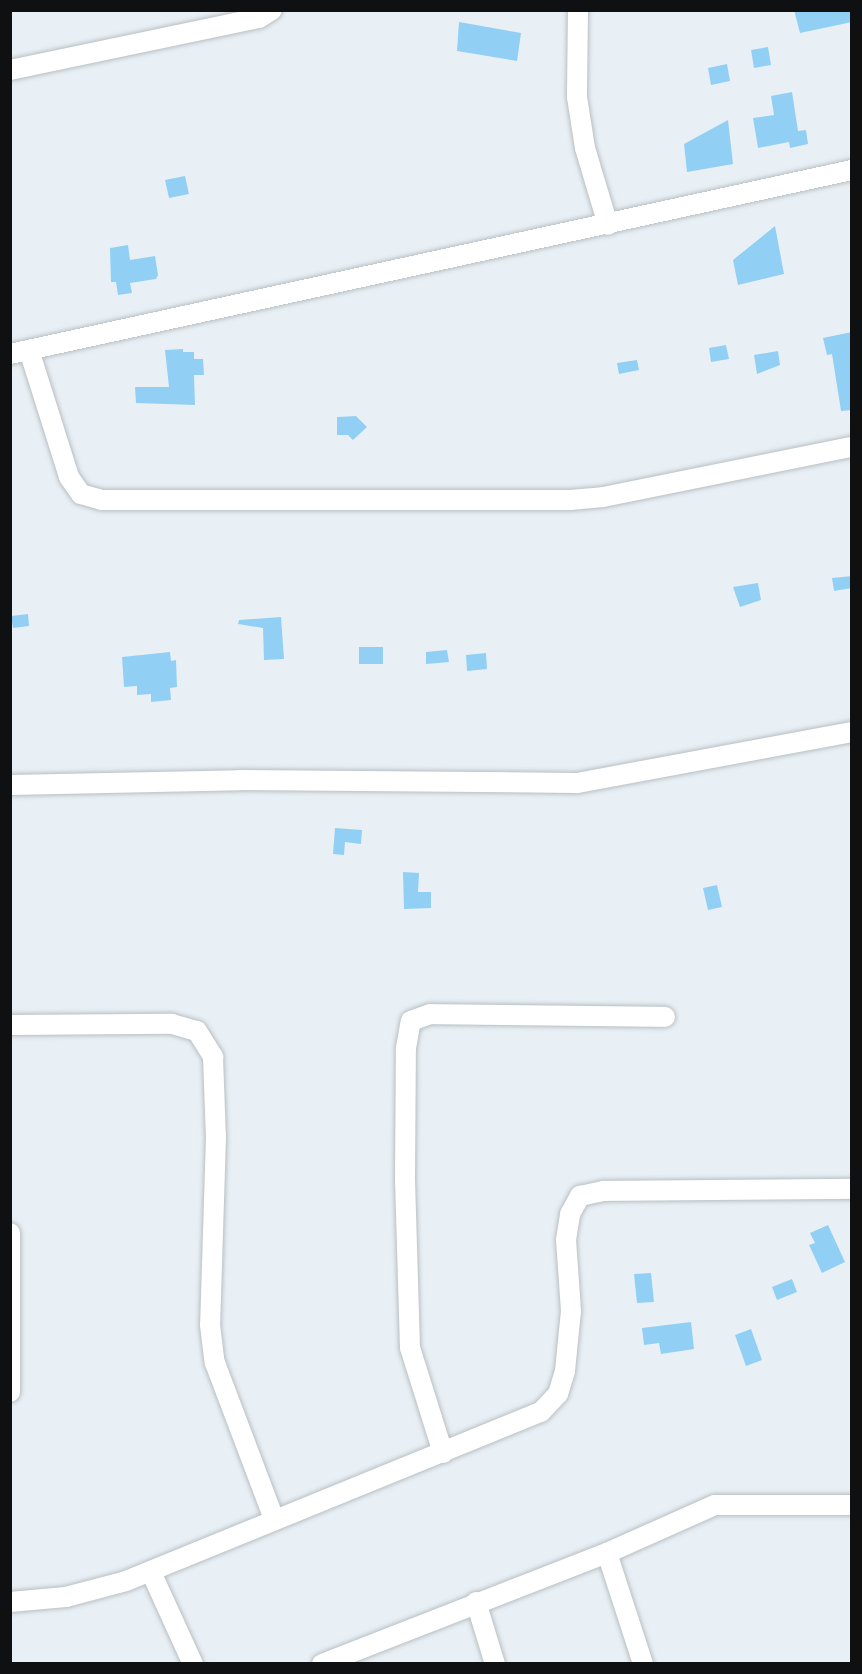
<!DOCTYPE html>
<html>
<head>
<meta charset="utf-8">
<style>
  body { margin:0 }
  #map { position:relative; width:862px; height:1674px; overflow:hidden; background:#e9f0f5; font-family:Rubik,sans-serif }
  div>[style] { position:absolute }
  .building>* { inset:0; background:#91d0f4 }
  .roads { filter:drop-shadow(0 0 2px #b8bfc3) drop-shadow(0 0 2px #b8bfc3) }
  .minor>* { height:20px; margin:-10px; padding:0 10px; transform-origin:10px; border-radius:10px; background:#fff }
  span { translate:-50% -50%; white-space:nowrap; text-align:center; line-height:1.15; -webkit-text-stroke:4.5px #fff; paint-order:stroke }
  .frame { position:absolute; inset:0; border:12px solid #0e1011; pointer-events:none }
</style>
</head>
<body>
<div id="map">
  <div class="building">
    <i style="clip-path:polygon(794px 10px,852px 10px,852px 22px,800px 33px)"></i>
    <i style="clip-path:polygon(459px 22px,521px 33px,517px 61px,457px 51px)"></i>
    <i style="clip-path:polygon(768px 47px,771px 65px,754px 68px,751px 50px)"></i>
    <i style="clip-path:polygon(727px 64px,730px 81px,711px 85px,708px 68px)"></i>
    <i style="clip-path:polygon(792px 92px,798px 131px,806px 130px,808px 144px,790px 148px,789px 142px,758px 148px,753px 118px,774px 115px,771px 96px)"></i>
    <i style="clip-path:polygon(728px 120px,733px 164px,687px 172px,684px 144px)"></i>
    <i style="clip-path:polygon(185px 176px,189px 194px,169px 198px,165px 180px)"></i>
    <i style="clip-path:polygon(775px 226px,784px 274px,738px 285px,733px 260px)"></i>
    <i style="clip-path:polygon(128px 245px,130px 260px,155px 256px,158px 275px,156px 279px,130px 283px,132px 293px,118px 295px,116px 282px,111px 282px,110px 248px)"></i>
    <i style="clip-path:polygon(852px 332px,852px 410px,841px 411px,832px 354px,827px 355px,823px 338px)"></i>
    <i style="clip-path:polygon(726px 345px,729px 359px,711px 362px,709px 348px)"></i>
    <i style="clip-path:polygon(183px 349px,183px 352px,194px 352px,194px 359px,203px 359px,204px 375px,194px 375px,195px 405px,136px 403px,135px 387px,169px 387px,165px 350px)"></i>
    <i style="clip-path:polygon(778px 351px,780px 365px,757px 374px,754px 355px)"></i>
    <i style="clip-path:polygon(637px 360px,639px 370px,619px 374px,617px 363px)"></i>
    <i style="clip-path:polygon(356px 416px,367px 427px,353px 440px,348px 435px,337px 435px,337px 417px)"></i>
    <i style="clip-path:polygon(852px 576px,852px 588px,834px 591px,832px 578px)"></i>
    <i style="clip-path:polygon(758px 583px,761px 600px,740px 607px,733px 587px)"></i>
    <i style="clip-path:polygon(28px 614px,29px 626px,13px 628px,11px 616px)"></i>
    <i style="clip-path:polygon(281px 617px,284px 659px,264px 660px,263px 628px,238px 624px,239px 620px)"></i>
    <i style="clip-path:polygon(359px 647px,383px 647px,383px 664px,359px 664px)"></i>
    <i style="clip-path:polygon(447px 650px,449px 662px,426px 664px,426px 652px)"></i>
    <i style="clip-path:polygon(170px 652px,171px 661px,176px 660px,177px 687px,170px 688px,171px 700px,151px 702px,151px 694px,137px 695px,137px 686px,124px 687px,122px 657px)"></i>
    <i style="clip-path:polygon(486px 653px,487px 669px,467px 671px,466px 655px)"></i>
    <i style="clip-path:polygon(335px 828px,362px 830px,361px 844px,345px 842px,344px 855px,333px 854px)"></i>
    <i style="clip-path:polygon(403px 872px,419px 873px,418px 892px,431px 892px,431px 908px,404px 909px)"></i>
    <i style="clip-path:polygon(717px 885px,722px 907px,708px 910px,703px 888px)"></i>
    <i style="clip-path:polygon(828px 1225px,845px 1262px,822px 1273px,809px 1245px,815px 1243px,810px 1233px)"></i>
    <i style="clip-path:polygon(651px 1273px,654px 1302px,637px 1303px,634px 1274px)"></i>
    <i style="clip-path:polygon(792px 1279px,797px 1292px,777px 1300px,772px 1287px)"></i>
    <i style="clip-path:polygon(691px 1322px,694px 1349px,661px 1354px,659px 1343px,644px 1345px,642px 1328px)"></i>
    <i style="clip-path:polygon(751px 1329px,762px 1360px,746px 1366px,735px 1335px)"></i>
  </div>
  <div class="roads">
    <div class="minor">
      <i style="left:578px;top:10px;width:87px;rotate:90.7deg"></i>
      <i style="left:577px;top:97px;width:52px;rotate:81.1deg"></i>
      <i style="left:585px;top:148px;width:80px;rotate:73.4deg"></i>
      <i style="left:10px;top:70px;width:254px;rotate:-11.8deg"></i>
      <i style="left:259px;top:18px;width:15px;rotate:-32deg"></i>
      <i style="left:29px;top:350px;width:133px;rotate:72.5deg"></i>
      <i style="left:69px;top:477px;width:21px;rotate:55deg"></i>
      <i style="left:81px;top:494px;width:22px;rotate:16deg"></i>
      <i style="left:102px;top:500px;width:468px"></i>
      <i style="left:570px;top:500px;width:33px;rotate:-5deg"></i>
      <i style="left:603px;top:497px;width:254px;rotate:-11.4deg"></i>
      <i style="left:10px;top:354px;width:862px;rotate:-12.33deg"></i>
      <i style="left:10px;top:785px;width:230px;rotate:-1.2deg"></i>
      <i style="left:240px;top:780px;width:337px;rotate:0.5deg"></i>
      <i style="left:577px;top:783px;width:280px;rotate:-10.5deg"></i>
      <i style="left:10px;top:1025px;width:162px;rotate:-0.4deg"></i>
      <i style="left:172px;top:1024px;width:26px;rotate:16deg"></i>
      <i style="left:197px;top:1031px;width:31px;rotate:58deg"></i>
      <i style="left:213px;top:1057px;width:80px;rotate:87.9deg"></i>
      <i style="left:216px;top:1137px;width:188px;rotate:91.8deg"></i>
      <i style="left:210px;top:1325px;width:38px;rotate:83deg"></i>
      <i style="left:215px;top:1363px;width:167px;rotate:69.3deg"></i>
      <i style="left:10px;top:1233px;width:159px;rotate:90deg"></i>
      <i style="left:443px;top:1453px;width:110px;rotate:-107.4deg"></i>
      <i style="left:410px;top:1348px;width:167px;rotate:-91.7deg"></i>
      <i style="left:405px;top:1181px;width:133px;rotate:-89.6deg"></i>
      <i style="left:406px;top:1048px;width:27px;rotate:-80deg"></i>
      <i style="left:411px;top:1021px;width:20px;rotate:-20deg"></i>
      <i style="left:430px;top:1014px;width:235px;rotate:0.7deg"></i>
      <i style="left:607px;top:1553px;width:118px;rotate:-24deg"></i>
      <i style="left:715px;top:1505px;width:137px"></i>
      <i style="left:151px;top:1572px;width:101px;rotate:65.5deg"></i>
      <i style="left:10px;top:1602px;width:56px;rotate:-5.1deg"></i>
      <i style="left:66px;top:1597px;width:62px;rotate:-14.9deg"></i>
      <i style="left:126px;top:1581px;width:448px;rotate:-22.2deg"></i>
      <i style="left:541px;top:1412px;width:25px;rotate:-47deg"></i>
      <i style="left:558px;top:1394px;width:24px;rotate:-73deg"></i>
      <i style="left:565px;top:1371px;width:60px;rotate:-84.3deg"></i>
      <i style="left:571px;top:1311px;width:71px;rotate:-94deg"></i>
      <i style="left:566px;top:1240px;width:26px;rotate:-81deg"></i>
      <i style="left:570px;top:1214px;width:21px;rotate:-61deg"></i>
      <i style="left:580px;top:1196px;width:25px;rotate:-12deg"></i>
      <i style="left:604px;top:1191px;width:248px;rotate:-0.5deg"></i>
      <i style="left:476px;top:1602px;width:65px;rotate:73deg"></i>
      <i style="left:322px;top:1664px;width:306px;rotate:-21.3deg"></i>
      <i style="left:607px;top:1553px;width:117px;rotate:72deg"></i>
    </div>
  </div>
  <div class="frame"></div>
</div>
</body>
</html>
